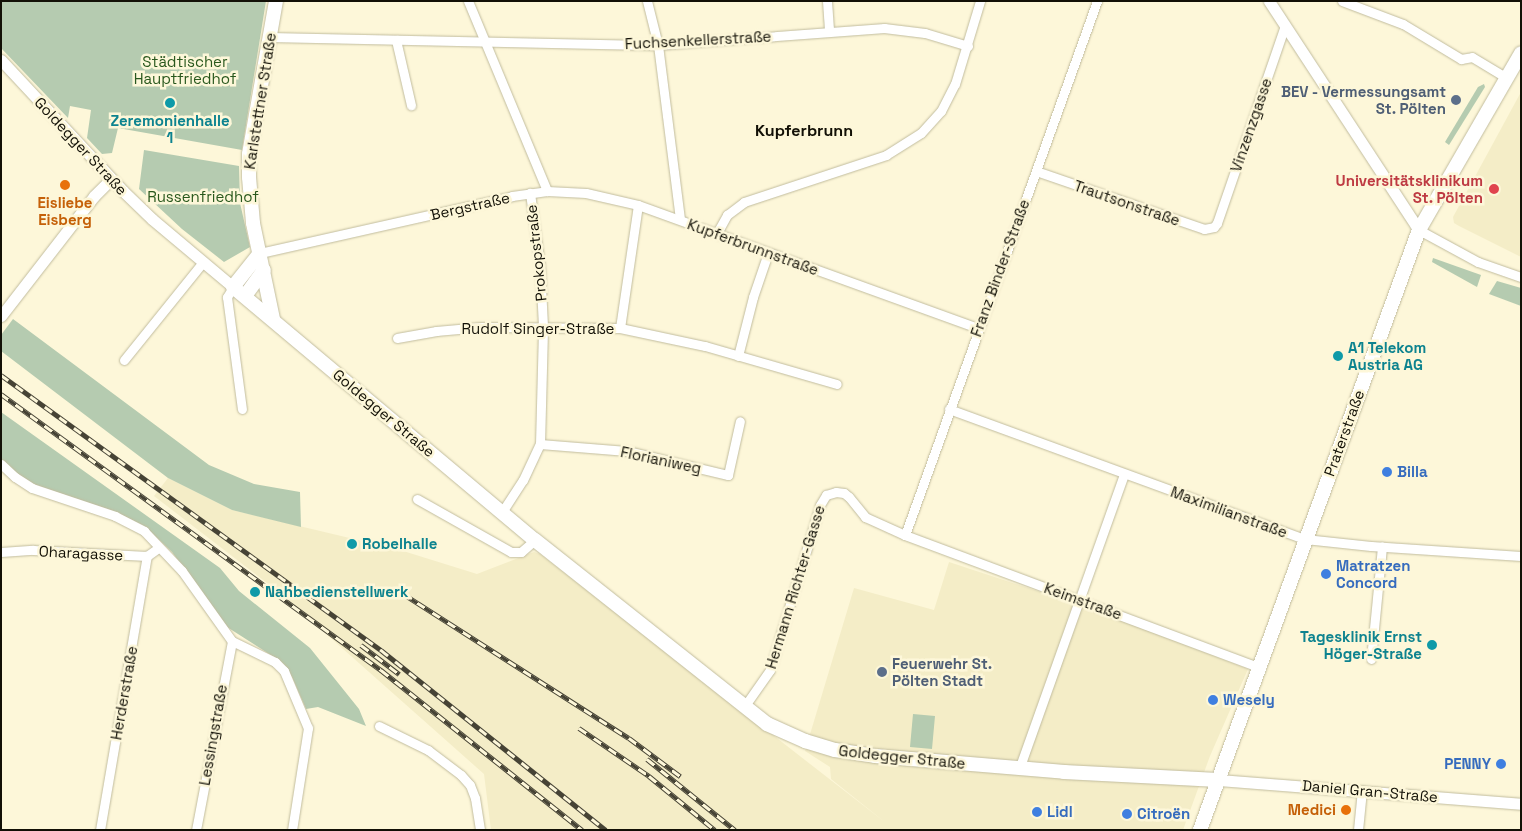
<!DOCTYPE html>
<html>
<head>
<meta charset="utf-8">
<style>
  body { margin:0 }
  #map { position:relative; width:1522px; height:831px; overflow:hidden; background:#fdf7d9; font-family:"Space Grotesk",sans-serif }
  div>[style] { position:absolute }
  .built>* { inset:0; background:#f4edc7 }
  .green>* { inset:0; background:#b5cbb0 }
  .roads { filter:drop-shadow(0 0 1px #c1bc9e) drop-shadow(0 0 1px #c1bc9e) }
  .minor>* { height:9px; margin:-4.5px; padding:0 4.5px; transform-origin:4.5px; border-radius:4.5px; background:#fff }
  .tertiary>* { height:11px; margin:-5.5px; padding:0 5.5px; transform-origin:5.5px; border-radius:5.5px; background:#fff }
  .secondary>* { height:14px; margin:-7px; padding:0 7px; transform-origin:7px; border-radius:7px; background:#fff }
  .rail>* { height:5px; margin-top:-2.5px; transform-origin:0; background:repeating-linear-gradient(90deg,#fdf7d9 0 9px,#464335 0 18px); box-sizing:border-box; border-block:1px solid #464335 }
  .dots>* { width:14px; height:14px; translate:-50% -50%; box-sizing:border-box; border:2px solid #fdf7d9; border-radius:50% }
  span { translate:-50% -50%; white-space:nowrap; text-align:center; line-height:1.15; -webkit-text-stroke:5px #fdf7d9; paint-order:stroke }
  .street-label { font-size:15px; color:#121006 }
  .park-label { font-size:15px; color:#29581d }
  .service-label { font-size:15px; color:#4e5e75; font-weight:700 }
  .right { translate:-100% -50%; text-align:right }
  .left { translate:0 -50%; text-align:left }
  .culture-label { font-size:15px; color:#0d838f; font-weight:700 }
  .health-label { font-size:15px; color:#be3a42; font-weight:700 }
  .food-label { font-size:15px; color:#c56008; font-weight:700 }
  .shop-label { font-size:15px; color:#366cbe; font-weight:700 }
  .neighbourhood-label { font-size:16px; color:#121006; font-weight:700 }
  .frame { position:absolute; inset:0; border:2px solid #121006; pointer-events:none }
</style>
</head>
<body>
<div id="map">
  <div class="built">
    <i style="clip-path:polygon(1521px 92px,1521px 257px,1459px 226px,1454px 223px,1453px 217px)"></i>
    <i style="clip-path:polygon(168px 478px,232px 510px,400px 550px,477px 574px,534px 552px,540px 554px,886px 823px,831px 779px,830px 767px,805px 751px,854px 588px,934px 610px,949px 562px,1086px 607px,1248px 669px,1210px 756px,1183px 830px,491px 830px,484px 774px,280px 593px,154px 496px)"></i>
  </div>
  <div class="green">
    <i style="clip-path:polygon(1px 1px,266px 1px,242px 150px,118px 128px,112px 153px,102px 154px,87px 138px,91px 110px,70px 106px,68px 118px,1px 48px)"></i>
    <i style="clip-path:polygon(1484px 84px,1485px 87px,1449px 145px,1445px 142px,1478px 87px)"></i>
    <i style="clip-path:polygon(144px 150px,239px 166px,240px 203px,250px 247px,224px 262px,182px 229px,139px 189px)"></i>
    <i style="clip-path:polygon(1433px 258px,1481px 275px,1477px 287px,1432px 262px)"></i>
    <i style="clip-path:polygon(1497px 281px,1521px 288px,1521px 306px,1489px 294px)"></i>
    <i style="clip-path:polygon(13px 319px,209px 465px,254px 484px,300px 492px,301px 527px,232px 510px,168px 478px,1px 351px,1px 335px)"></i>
    <i style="clip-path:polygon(1px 412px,220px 568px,239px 591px,310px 648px,359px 709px,366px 726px,318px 707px,306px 709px,292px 677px,280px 661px,227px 627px,172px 552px,153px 534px,115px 513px,32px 486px,15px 473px,1px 460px)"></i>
    <i style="clip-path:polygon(913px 714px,935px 716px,932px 749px,910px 747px)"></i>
  </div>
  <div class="roads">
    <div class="minor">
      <i style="left:468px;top:1px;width:206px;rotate:67.4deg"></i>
      <i style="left:647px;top:1px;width:45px;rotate:76deg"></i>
      <i style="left:658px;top:45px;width:175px;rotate:82.8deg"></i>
      <i style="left:827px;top:1px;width:31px;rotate:86deg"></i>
      <i style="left:1342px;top:1px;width:65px;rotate:20.7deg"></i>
      <i style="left:1403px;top:24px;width:68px;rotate:31.1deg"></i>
      <i style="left:1461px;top:59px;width:11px;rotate:-10deg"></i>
      <i style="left:1472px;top:57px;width:39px;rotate:31deg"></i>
      <i style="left:269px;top:37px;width:389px;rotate:1.2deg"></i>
      <i style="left:658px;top:45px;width:227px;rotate:-4.3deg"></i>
      <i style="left:884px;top:28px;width:41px;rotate:7deg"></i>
      <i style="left:925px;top:33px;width:45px;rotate:16.8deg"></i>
      <i style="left:396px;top:40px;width:67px;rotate:77deg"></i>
      <i style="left:1036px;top:171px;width:178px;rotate:19deg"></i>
      <i style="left:1204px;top:229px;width:10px;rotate:-11deg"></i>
      <i style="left:1214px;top:227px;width:5px;rotate:-53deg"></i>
      <i style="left:1217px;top:223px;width:208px;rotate:-71deg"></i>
      <i style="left:1419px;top:230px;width:67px;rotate:28.5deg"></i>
      <i style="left:1478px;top:262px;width:46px;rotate:19.2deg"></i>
      <i style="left:717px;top:233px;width:21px;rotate:-61deg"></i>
      <i style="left:727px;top:215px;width:21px;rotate:-37deg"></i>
      <i style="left:744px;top:202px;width:150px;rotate:-18.3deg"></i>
      <i style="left:886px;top:155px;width:41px;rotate:-32.2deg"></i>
      <i style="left:921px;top:133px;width:30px;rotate:-48deg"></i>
      <i style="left:941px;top:111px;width:30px;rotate:-63deg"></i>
      <i style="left:955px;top:84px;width:87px;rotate:-73.2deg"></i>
      <i style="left:260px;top:253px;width:258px;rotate:-12.7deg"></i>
      <i style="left:512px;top:196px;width:35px;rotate:-8deg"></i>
      <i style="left:547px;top:191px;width:39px;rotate:3deg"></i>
      <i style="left:586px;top:193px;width:53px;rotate:13deg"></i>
      <i style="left:638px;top:205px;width:362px;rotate:19.9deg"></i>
      <i style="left:233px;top:287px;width:12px;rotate:121deg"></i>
      <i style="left:227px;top:297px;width:113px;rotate:82.4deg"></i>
      <i style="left:620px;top:328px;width:124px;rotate:-81.7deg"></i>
      <i style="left:397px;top:338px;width:40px;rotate:-10deg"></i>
      <i style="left:436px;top:331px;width:45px;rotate:-5.1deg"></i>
      <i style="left:481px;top:327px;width:139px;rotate:0.4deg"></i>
      <i style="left:620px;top:328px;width:87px;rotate:12deg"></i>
      <i style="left:705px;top:346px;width:137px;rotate:16.1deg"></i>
      <i style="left:738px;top:356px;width:61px;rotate:-75.7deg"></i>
      <i style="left:753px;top:297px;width:46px;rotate:-71.2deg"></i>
      <i style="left:124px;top:360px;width:126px;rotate:-51.1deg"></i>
      <i style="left:949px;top:409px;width:379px;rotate:20.1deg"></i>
      <i style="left:1305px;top:539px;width:66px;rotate:6.1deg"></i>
      <i style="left:1371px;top:546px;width:150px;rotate:3.8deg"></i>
      <i style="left:540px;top:444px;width:87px;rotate:4.6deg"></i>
      <i style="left:627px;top:451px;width:104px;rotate:13.4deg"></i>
      <i style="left:728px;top:475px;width:55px;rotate:-77.5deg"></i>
      <i style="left:1px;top:464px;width:19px;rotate:43deg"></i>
      <i style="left:15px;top:477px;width:20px;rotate:33deg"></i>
      <i style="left:32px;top:488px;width:88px;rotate:18.6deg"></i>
      <i style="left:115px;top:516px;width:33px;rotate:27deg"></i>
      <i style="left:144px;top:531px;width:55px;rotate:46.5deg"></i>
      <i style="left:182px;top:571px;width:86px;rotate:54.5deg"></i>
      <i style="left:232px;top:641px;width:48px;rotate:26deg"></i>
      <i style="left:275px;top:662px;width:13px;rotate:45deg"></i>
      <i style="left:284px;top:671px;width:62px;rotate:67.2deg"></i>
      <i style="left:308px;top:728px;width:103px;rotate:98.9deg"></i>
      <i style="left:417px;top:499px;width:108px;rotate:29.4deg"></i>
      <i style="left:511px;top:552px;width:10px"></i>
      <i style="left:521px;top:552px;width:18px;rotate:-41deg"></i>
      <i style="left:502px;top:512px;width:38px;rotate:-57deg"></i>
      <i style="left:523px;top:480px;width:40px;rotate:-65deg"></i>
      <i style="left:540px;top:444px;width:118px;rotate:-88.5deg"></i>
      <i style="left:543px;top:326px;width:60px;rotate:-92.9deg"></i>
      <i style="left:540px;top:266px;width:74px;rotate:-97.8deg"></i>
      <i style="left:905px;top:535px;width:567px;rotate:-70.22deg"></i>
      <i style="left:1px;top:552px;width:32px;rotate:-4deg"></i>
      <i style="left:33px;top:550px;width:114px;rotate:3deg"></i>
      <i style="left:147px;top:556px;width:14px;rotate:-36deg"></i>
      <i style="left:1371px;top:659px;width:113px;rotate:-84.4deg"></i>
      <i style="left:744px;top:707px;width:45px;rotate:-54.9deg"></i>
      <i style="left:770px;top:670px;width:172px;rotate:-73.1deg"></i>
      <i style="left:820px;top:505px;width:12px;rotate:-59deg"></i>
      <i style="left:826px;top:495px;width:10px;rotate:-17deg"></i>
      <i style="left:836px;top:492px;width:8px;rotate:7deg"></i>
      <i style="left:844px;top:493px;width:6px;rotate:39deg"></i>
      <i style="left:849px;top:497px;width:26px;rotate:51deg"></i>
      <i style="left:865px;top:517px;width:44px;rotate:24.2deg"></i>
      <i style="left:905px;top:535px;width:380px;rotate:20.5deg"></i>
      <i style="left:379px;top:726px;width:55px;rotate:26.1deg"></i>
      <i style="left:428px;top:750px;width:41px;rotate:37.1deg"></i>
      <i style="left:461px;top:775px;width:13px;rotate:48deg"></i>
      <i style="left:470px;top:785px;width:14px;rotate:69deg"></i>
      <i style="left:475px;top:798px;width:32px;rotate:81deg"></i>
      <i style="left:1019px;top:769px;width:313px;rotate:-70.4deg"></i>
      <i style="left:100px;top:830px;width:278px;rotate:-80.3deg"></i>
      <i style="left:196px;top:830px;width:192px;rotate:-79.2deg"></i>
      <i style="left:1358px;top:830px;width:40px;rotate:-84.3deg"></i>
    </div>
    <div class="tertiary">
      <i style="left:1269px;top:1px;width:274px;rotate:56.8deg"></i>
      <i style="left:1px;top:60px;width:179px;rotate:47deg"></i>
      <i style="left:123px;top:191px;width:40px;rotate:44deg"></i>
      <i style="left:152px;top:219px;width:106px;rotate:40deg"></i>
      <i style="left:1px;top:316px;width:152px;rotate:-52.2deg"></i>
      <i style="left:94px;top:196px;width:24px;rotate:-45deg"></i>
      <i style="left:1218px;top:780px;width:304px;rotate:4.5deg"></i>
    </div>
    <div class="secondary">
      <i style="left:260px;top:253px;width:43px;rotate:128.5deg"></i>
      <i style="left:233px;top:287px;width:394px;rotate:40deg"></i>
      <i style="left:535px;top:540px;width:296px;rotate:38.4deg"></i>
      <i style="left:767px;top:724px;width:42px;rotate:24.1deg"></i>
      <i style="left:805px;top:741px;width:31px;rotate:17deg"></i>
      <i style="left:835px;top:750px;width:40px;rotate:8.5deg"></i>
      <i style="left:875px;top:756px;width:190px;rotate:4.8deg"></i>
      <i style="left:1064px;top:772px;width:154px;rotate:3deg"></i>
      <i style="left:245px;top:296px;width:32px;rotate:-54deg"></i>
      <i style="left:273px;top:319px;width:98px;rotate:-101.8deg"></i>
      <i style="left:253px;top:223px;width:46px;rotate:-95deg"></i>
      <i style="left:249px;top:177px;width:23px;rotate:-90deg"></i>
      <i style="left:249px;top:154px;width:155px;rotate:-80deg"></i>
      <i style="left:1200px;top:830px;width:639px;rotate:-69.95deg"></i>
      <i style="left:1419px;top:230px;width:204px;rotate:-60deg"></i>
    </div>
  </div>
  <div class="rail">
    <i style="left:1px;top:375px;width:469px;rotate:35.9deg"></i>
    <i style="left:381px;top:650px;width:288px;rotate:38.7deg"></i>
    <i style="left:1px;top:394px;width:470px;rotate:36deg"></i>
    <i style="left:381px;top:670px;width:257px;rotate:38.5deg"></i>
    <i style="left:402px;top:593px;width:269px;rotate:32.6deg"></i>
    <i style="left:629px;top:738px;width:64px;rotate:36.7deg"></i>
    <i style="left:361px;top:645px;width:48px;rotate:37.3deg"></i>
    <i style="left:579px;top:728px;width:85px;rotate:34.4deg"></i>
    <i style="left:649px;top:776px;width:85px;rotate:39.3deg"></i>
    <i style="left:647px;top:759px;width:113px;rotate:38.9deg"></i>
  </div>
  <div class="dots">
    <i style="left:1456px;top:100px;background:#5c6f8a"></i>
    <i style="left:170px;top:103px;background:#0f9aa8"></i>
    <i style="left:65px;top:185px;background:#e8710a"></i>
    <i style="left:1494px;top:189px;background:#e0444e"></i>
    <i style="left:1338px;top:356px;background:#0f9aa8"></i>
    <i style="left:1387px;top:472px;background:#3f7fe0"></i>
    <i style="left:352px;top:544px;background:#0f9aa8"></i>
    <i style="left:1326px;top:574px;background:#3f7fe0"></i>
    <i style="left:255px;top:592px;background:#0f9aa8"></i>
    <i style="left:1432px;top:645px;background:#0f9aa8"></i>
    <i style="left:882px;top:672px;background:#5c6f8a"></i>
    <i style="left:1213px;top:700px;background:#3f7fe0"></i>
    <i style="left:1501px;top:764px;background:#3f7fe0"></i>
    <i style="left:1346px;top:810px;background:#e8710a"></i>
    <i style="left:1037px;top:812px;background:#3f7fe0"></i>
    <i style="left:1127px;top:814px;background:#3f7fe0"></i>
  </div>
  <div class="street-label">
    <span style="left:698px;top:40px;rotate:-3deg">Fuchsenkellerstraße</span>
    <span style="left:260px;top:101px;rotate:-81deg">Karlstettner Straße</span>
    <span style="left:1251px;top:125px;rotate:-71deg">Vinzenzgasse</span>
    <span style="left:81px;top:146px;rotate:47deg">Goldegger Straße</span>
    <span style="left:1127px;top:203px;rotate:19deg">Trautsonstraße</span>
    <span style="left:470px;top:206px;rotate:-13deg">Bergstraße</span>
    <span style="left:753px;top:247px;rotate:20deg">Kupferbrunnstraße</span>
    <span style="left:536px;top:253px;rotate:-96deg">Prokopstraße</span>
    <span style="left:1000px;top:268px;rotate:-70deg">Franz Binder-Straße</span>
    <span style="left:538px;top:329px">Rudolf Singer-Straße</span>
    <span style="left:384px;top:413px;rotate:40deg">Goldegger Straße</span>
    <span style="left:1344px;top:433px;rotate:-70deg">Praterstraße</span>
    <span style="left:661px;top:460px;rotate:12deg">Florianiweg</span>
    <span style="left:1229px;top:512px;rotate:20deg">Maximilianstraße</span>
    <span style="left:81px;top:553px;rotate:3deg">Oharagasse</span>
    <span style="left:795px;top:587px;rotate:-73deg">Hermann Richter-Gasse</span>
    <span style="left:1083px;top:601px;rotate:20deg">Keimstraße</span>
    <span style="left:124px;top:693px;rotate:-80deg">Herderstraße</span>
    <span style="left:213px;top:735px;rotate:-80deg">Lessingstraße</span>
    <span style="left:902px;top:757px;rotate:6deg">Goldegger Straße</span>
    <span style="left:1370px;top:791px;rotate:5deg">Daniel Gran-Straße</span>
  </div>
  <div class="park-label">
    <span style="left:185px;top:70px">Städtischer<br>Hauptfriedhof</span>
    <span style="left:203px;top:197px">Russenfriedhof</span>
  </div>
  <div class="service-label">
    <span class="right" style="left:1446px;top:100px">BEV - Vermessungsamt<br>St. Pölten</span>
    <span class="left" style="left:892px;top:672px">Feuerwehr St.<br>Pölten Stadt</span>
  </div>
  <div class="culture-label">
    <span style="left:170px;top:129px">Zeremonienhalle<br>1</span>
    <span class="left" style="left:1348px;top:356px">A1 Telekom<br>Austria AG</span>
    <span class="left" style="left:362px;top:544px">Robelhalle</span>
    <span class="left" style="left:265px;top:592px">Nahbedienstellwerk</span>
    <span class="right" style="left:1422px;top:645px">Tagesklinik Ernst<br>Höger-Straße</span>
  </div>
  <div class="health-label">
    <span class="right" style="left:1483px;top:189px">Universitätsklinikum<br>St. Pölten</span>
  </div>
  <div class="food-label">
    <span style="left:65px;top:211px">Eisliebe<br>Eisberg</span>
    <span class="right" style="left:1336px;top:810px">Medici</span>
  </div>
  <div class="shop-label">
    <span class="left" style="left:1397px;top:472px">Billa</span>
    <span class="left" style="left:1336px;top:574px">Matratzen<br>Concord</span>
    <span class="left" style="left:1223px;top:700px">Wesely</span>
    <span class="right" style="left:1491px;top:764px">PENNY</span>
    <span class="left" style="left:1047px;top:812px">Lidl</span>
    <span class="left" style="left:1137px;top:814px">Citroën</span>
  </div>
  <div class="neighbourhood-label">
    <span style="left:804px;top:131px">Kupferbrunn</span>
  </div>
  <div class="frame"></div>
</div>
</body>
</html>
